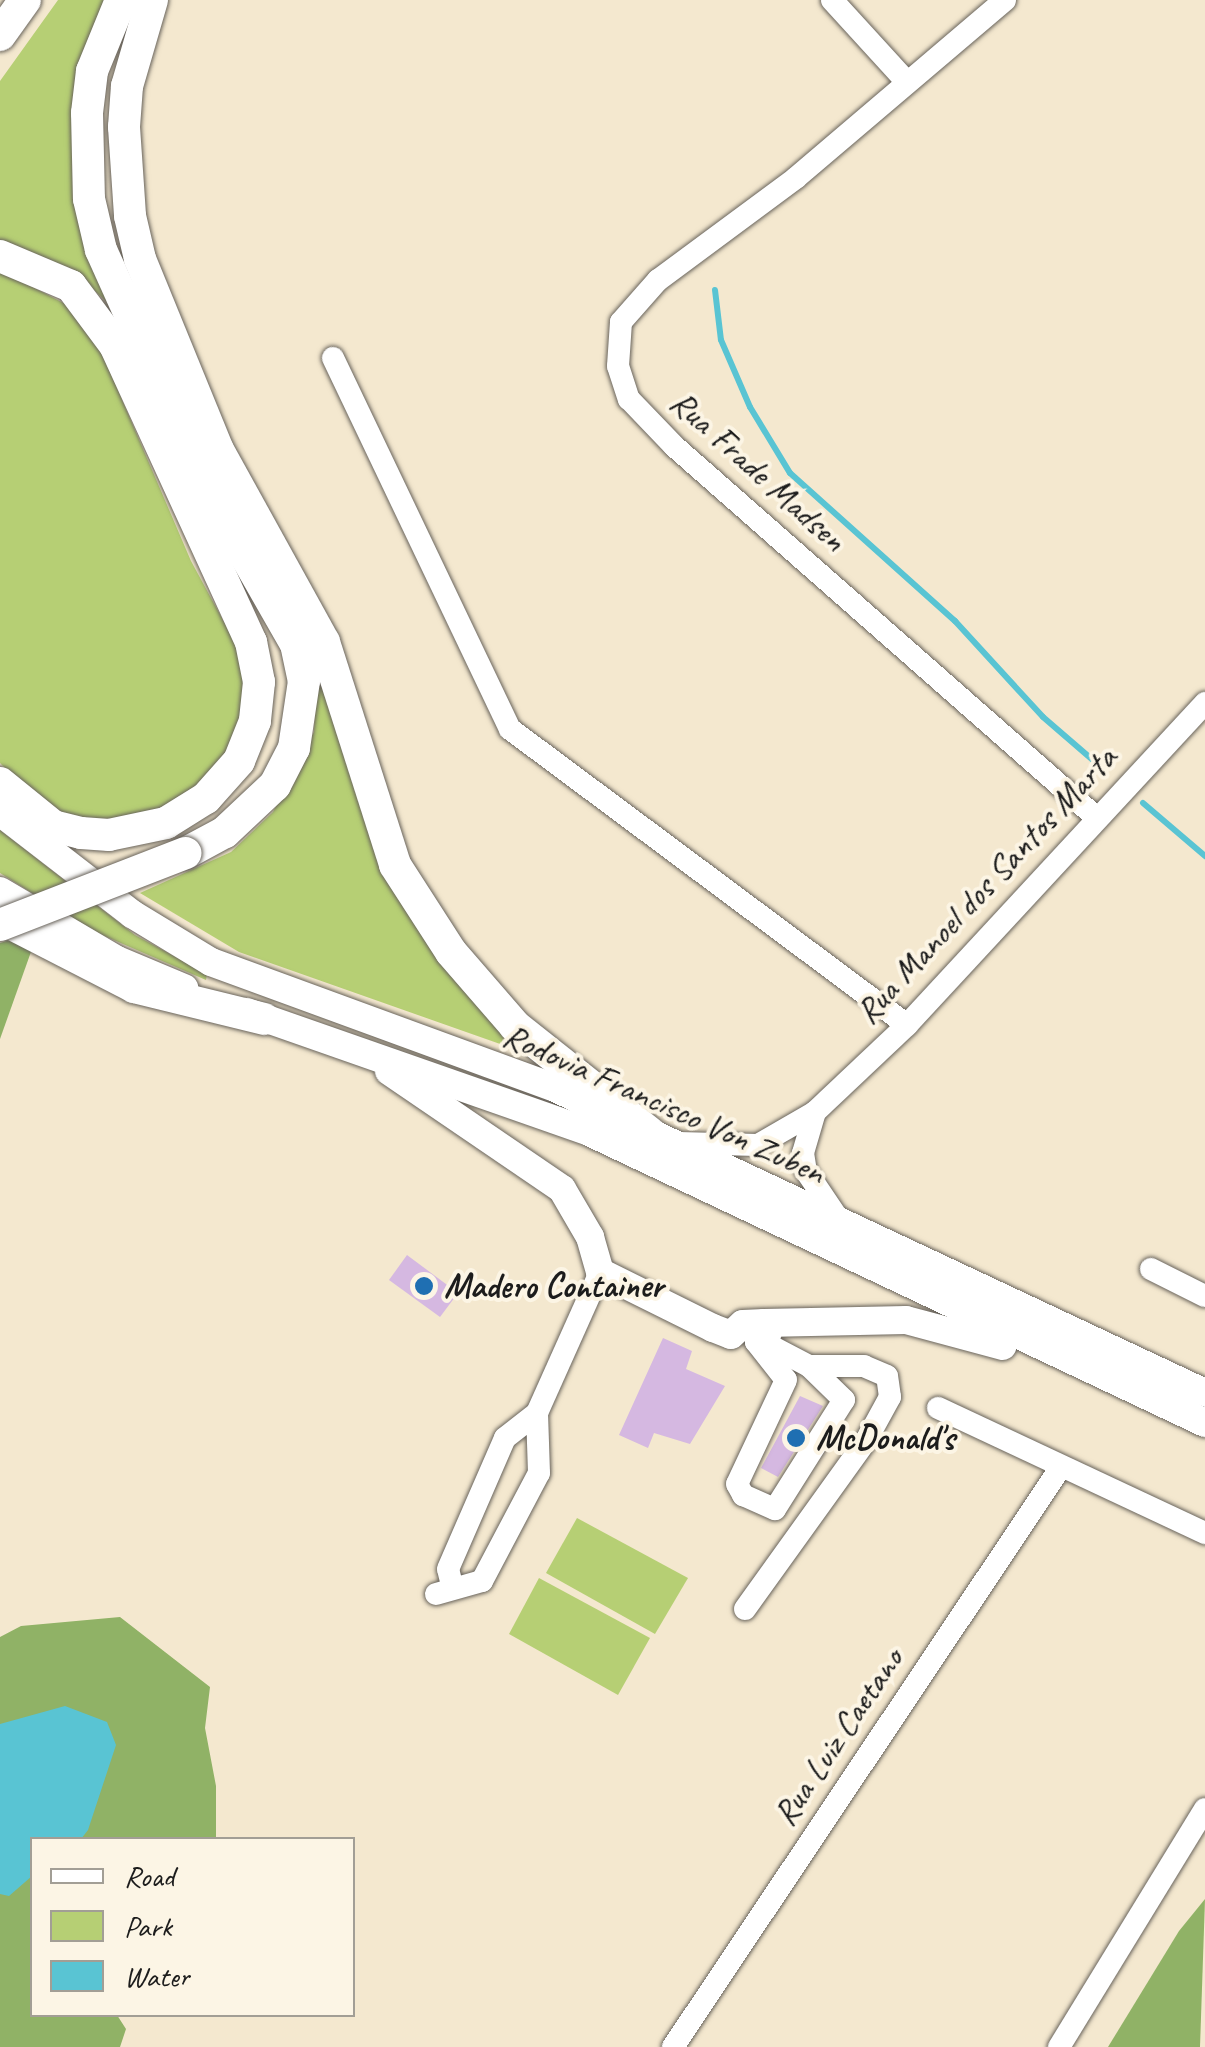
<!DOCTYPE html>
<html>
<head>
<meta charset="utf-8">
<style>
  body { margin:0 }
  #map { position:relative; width:1205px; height:2047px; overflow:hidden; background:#f4e8cf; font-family:Caveat,sans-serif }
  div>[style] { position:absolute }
  .green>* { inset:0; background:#b6cf74 }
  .forest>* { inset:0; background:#90b266 }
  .water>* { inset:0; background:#59c4d3 }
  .stream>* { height:6px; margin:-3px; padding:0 3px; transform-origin:3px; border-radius:3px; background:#59c4d3 }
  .building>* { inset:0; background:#d5b8e1 }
  .roads { filter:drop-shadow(0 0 2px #68635b) drop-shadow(0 0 2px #68635b) }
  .minor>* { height:22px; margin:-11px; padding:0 11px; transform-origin:11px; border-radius:11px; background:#fff }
  .major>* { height:28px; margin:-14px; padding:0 14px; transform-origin:14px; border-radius:14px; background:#fff }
  .highway>* { height:32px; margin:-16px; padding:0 16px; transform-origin:16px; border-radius:16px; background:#fff }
  .bridges { filter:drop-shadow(0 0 2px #68635b) drop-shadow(0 0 2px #68635b) }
  .highway-bridge>* { height:32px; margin:-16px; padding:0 16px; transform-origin:16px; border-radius:16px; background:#fff }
  .dots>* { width:28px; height:28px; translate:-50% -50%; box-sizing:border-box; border:5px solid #fcf5e5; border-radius:50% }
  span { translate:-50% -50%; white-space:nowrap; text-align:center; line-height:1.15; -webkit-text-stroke:8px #fcf5e5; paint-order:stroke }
  .street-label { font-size:35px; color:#1c1c1c }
  .poi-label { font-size:35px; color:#1c1c1c; font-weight:700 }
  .left { translate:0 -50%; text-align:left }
  .legend { position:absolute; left:30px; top:1837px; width:325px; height:180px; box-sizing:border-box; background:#fcf5e5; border:2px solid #a29e95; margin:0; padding:12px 18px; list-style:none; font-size:30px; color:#1c1c1c }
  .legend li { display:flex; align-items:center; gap:20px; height:50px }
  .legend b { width:50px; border:2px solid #a29e95 }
</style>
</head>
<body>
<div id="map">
  <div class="green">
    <i style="clip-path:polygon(58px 0,109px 0,92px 38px,108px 303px,81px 278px,0 246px,0 81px)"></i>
    <i style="clip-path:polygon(0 270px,73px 308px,102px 353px,191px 561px,243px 657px,247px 685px,239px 736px,208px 779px,167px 810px,117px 824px,70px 817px,32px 795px,0 763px)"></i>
    <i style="clip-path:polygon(317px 669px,375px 852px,504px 1031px,503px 1045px,239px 952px,140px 893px,231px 852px,273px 812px,314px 732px)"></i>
    <i style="clip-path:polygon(0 830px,135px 935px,207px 974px,206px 980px,93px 931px,0 873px)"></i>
    <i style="clip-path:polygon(577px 1518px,688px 1578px,655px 1634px,546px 1573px)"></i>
    <i style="clip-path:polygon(539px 1578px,650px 1638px,618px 1695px,509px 1634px)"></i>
  </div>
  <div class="forest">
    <i style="clip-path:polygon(17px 938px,32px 949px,0 1039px,0 943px)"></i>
    <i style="clip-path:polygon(120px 1617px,210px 1687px,205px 1728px,216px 1786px,216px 1839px,32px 1840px,32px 2014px,117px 2015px,126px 2029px,120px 2047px,0 2047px,0 1637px,21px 1626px)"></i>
    <i style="clip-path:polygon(1205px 1899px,1200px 2047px,1108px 2047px,1179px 1931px)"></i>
  </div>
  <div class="water">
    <i style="clip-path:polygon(65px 1706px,107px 1722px,116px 1745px,88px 1830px,81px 1839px,32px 1840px,32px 1876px,9px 1896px,0 1894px,0 1724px)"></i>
  </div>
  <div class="stream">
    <i style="left:715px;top:290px;width:50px;rotate:83.2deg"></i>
    <i style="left:721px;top:340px;width:73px;rotate:66.6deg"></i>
    <i style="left:750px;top:407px;width:77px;rotate:58.8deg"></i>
    <i style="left:790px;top:473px;width:222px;rotate:41.9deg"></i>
    <i style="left:955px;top:621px;width:130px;rotate:47.5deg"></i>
    <i style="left:1043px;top:717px;width:77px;rotate:40.8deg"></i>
    <i style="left:1143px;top:803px;width:82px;rotate:40.5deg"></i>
  </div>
  <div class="building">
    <i style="clip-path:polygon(407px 1255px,458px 1293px,440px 1317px,389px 1280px)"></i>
    <i style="clip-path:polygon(663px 1338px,692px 1351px,686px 1369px,725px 1386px,690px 1444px,654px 1433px,648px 1448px,619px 1435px)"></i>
    <i style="clip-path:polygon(800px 1396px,823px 1406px,778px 1477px,761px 1468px)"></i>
  </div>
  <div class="roads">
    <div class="minor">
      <i style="left:832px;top:0;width:108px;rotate:47.6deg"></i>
      <i style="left:1005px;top:0;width:275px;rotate:139.6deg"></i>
      <i style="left:796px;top:178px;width:172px;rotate:143.5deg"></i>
      <i style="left:658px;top:280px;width:56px;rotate:131.4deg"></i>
      <i style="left:621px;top:322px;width:44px;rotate:93.9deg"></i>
      <i style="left:618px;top:366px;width:35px;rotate:72deg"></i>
      <i style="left:629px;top:399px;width:65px;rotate:46.2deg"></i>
      <i style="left:674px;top:446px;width:563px;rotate:41.33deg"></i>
      <i style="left:333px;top:358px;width:411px;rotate:64.5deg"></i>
      <i style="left:510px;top:729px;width:495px;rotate:36.7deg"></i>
      <i style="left:815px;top:1112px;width:43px;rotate:106.3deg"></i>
      <i style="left:803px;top:1153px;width:18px;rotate:81deg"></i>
      <i style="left:806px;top:1171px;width:59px;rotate:56deg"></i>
      <i style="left:678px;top:1143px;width:80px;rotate:1.4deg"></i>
      <i style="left:758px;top:1145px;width:66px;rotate:-30.1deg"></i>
      <i style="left:815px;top:1112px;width:127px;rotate:-43.4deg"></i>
      <i style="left:907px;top:1025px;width:439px;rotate:-47.2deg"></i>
      <i style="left:1151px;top:1269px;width:60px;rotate:26.6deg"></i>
      <i style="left:757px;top:1323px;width:19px;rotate:93deg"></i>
      <i style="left:756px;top:1342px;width:48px;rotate:51.7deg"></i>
      <i style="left:786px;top:1380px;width:115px;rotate:115.2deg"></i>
      <i style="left:737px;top:1484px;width:13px;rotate:61deg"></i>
      <i style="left:743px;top:1495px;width:35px;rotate:24deg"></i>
      <i style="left:775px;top:1509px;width:129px;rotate:-57.7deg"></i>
      <i style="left:844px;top:1400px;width:49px;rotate:-135.8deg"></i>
      <i style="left:809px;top:1366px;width:47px;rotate:-152.4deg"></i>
      <i style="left:767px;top:1344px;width:21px;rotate:-71deg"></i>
      <i style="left:938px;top:1408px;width:295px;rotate:25.1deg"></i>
      <i style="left:452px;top:1585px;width:16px;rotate:-104deg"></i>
      <i style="left:448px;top:1569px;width:143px;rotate:-66.5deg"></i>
      <i style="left:505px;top:1438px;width:41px;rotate:-38deg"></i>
      <i style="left:436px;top:1594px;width:48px;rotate:-15.8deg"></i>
      <i style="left:482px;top:1581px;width:122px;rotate:-62.2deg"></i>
      <i style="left:539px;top:1473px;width:60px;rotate:-91.9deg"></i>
      <i style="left:537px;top:1413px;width:154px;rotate:-65.9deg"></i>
      <i style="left:745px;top:1609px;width:209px;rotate:-54.3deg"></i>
      <i style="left:867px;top:1439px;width:48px;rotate:-61.3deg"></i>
      <i style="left:890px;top:1397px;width:21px;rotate:-98deg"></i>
      <i style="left:887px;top:1376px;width:25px;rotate:-157deg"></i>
      <i style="left:864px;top:1366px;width:55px;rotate:180deg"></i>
      <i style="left:673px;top:2047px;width:698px;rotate:-56.22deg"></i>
      <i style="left:1059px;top:2047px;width:279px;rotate:-58.5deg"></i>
    </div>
    <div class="major">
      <i style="left:0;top:812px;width:167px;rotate:37.7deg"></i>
      <i style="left:132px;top:914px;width:92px;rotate:31.3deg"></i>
      <i style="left:211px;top:962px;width:364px;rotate:20.1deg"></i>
      <i style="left:553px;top:1087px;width:720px;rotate:25.14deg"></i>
      <i style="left:0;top:891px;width:136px;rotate:30.5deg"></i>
      <i style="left:117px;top:960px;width:73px;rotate:22.7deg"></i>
      <i style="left:247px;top:1012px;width:362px;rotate:19.3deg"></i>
      <i style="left:589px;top:1132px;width:681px;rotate:25.29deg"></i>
      <i style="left:389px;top:1071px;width:209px;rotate:34.3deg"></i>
      <i style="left:562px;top:1189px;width:56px;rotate:59.7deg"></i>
      <i style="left:590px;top:1237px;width:36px;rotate:74deg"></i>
      <i style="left:600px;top:1272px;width:126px;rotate:26.4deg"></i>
      <i style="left:713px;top:1328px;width:19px;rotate:21deg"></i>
      <i style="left:731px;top:1335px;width:16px;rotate:-43deg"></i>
      <i style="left:743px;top:1324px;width:21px;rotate:-3deg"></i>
      <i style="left:764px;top:1323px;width:142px;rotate:-1.2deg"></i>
      <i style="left:906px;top:1320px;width:100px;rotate:15deg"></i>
    </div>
    <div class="highway">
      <i style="left:121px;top:0;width:77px;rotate:112.2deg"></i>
      <i style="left:92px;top:71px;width:42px;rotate:96.8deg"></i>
      <i style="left:87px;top:113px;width:86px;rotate:88.7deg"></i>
      <i style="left:89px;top:199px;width:52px;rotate:76.8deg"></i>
      <i style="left:101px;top:250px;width:271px;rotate:65.8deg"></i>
      <i style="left:212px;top:497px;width:169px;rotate:60.3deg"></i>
      <i style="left:296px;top:644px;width:38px;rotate:78deg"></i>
      <i style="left:304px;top:681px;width:68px;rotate:98.5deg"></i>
      <i style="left:294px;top:748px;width:42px;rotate:117.2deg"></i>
      <i style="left:275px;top:785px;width:69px;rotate:136.8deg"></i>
      <i style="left:225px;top:832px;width:44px;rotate:151.7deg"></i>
      <i style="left:152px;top:0;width:90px;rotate:106.2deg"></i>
      <i style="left:127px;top:86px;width:41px;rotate:94.2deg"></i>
      <i style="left:124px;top:127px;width:89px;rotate:86.1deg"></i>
      <i style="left:130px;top:216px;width:44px;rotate:76.9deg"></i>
      <i style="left:140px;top:259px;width:206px;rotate:67.8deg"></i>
      <i style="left:218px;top:450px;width:219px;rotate:61.1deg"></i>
      <i style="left:324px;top:642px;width:234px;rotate:72.3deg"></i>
      <i style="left:395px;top:865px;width:103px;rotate:57.2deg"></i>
      <i style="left:451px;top:952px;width:98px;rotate:49.1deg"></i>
      <i style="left:515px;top:1026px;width:172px;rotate:38.4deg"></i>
      <i style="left:0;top:35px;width:43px;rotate:-54.5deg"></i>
      <i style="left:0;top:256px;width:77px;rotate:22.9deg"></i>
      <i style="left:71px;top:286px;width:74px;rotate:53.3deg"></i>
      <i style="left:115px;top:345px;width:327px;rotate:65.4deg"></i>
      <i style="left:251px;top:642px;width:41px;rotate:78.7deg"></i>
      <i style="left:259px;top:682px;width:39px;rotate:96deg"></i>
      <i style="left:255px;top:721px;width:43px;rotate:111.8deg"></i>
      <i style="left:239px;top:761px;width:50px;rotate:131.7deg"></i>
      <i style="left:206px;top:798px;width:47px;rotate:148deg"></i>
      <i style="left:166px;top:823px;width:58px;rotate:168.1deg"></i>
      <i style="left:109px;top:835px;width:28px;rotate:-176deg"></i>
      <i style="left:81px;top:833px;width:29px;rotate:-166deg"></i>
      <i style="left:53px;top:826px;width:68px;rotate:-140.9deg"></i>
      <i style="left:0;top:918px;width:151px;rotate:27.2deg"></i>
      <i style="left:134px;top:987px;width:134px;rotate:13.8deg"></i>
    </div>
  </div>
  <div class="bridges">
    <div class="highway-bridge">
      <i style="left:0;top:925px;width:199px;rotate:-21.2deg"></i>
    </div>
  </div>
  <div class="dots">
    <i style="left:424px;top:1286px;background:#1f6fb2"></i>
    <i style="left:796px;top:1438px;background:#1f6fb2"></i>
  </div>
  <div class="street-label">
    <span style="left:758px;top:471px;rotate:42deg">Rua Frade Madsen</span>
    <span style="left:986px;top:885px;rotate:-47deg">Rua Manoel dos Santos Marta</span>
    <span style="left:664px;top:1104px;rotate:24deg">Rodovia Francisco Von Zuben</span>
    <span style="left:838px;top:1737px;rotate:-56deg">Rua Luiz Caetano</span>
  </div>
  <div class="poi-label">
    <span class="left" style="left:444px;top:1286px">Madero Container</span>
    <span class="left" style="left:816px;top:1438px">McDonald's</span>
  </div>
  <ul class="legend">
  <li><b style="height:12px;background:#fff"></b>Road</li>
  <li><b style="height:28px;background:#b6cf74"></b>Park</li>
  <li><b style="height:28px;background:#59c4d3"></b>Water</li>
  </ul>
</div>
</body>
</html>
